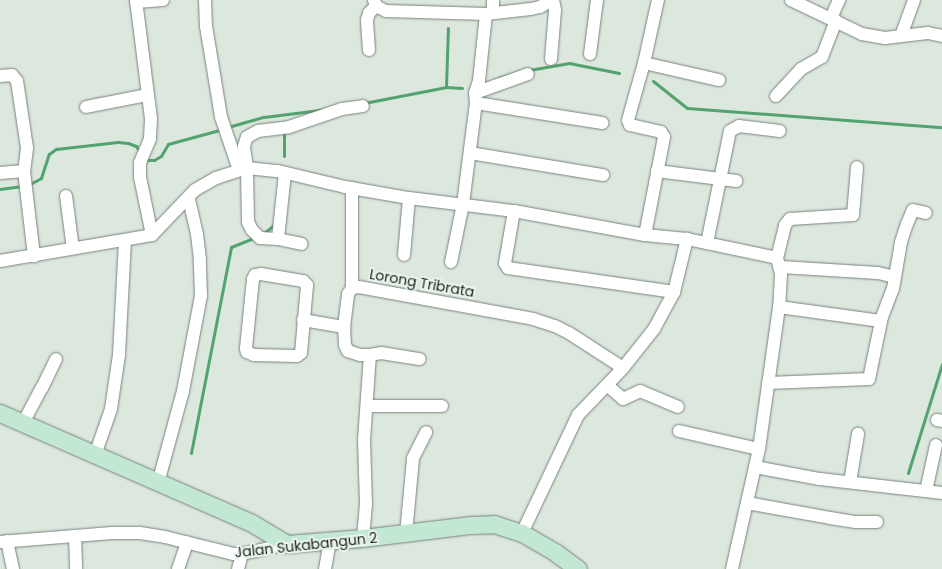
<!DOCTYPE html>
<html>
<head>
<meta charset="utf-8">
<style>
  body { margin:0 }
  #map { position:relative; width:942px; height:569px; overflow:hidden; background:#dce7de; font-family:Poppins,sans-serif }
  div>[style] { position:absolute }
  .stream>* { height:3px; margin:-1.5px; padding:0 1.5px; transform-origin:1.5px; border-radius:1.5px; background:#52a36f }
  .roads { filter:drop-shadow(0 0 1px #78827b) drop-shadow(0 0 1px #78827b) }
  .street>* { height:12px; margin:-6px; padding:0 6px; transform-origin:6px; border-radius:6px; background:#fff }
  .secondary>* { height:17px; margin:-8.5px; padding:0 8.5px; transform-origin:8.5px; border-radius:8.5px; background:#c2e8d3 }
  span { translate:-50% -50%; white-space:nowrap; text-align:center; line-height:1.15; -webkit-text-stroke:4px #e9f4ec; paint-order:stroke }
  .street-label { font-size:14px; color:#1d211e }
</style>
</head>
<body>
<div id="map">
  <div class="stream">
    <i style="left:529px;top:70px;width:41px;rotate:-9.9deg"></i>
    <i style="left:569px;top:63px;width:51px;rotate:11.3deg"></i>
    <i style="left:499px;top:78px;width:22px;rotate:-18deg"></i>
    <i style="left:653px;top:81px;width:43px;rotate:38.5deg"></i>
    <i style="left:687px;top:108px;width:256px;rotate:4.3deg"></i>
    <i style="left:446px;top:87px;width:59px;rotate:-88.1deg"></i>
    <i style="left:364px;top:103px;width:84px;rotate:-11deg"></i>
    <i style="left:446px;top:87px;width:16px;rotate:4deg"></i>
    <i style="left:228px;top:127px;width:37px;rotate:-16deg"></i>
    <i style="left:264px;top:117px;width:64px;rotate:-7.2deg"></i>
    <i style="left:284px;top:156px;width:26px;rotate:-90deg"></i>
    <i style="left:146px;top:157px;width:4px;rotate:56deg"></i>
    <i style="left:148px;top:160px;width:6px"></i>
    <i style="left:154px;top:160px;width:8px;rotate:-30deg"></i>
    <i style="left:161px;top:156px;width:14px;rotate:-60deg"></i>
    <i style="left:168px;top:144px;width:57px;rotate:-15.3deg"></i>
    <i style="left:28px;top:185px;width:15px;rotate:-28deg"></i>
    <i style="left:41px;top:178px;width:25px;rotate:-72deg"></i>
    <i style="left:49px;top:154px;width:9px;rotate:-36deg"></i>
    <i style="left:56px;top:149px;width:62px;rotate:-6.4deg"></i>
    <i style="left:118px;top:142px;width:10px;rotate:6deg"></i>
    <i style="left:128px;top:143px;width:9px;rotate:21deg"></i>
    <i style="left:136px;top:146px;width:7px;rotate:56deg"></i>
    <i style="left:0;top:189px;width:22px;rotate:-8deg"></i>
    <i style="left:263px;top:234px;width:16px;rotate:-40deg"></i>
    <i style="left:191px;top:453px;width:210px;rotate:-79deg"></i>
    <i style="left:231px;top:247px;width:27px;rotate:-22deg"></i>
    <i style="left:908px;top:473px;width:114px;rotate:-72.7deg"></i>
  </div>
  <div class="roads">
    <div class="street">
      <i style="left:136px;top:0;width:120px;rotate:82.8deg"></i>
      <i style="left:151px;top:119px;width:20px;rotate:93deg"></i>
      <i style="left:150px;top:139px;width:26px;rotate:113deg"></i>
      <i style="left:140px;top:163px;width:14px;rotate:90deg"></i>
      <i style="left:140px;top:177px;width:59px;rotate:78.3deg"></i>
      <i style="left:205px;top:0;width:26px;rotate:88deg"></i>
      <i style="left:206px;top:26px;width:92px;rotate:80.6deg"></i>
      <i style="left:221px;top:117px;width:56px;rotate:71.2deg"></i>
      <i style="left:374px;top:0;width:6px;rotate:72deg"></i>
      <i style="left:376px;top:6px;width:11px;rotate:27deg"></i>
      <i style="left:386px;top:11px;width:100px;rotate:1.7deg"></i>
      <i style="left:486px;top:14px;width:45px;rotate:-6.3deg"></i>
      <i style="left:531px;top:9px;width:9px;rotate:-13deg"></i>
      <i style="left:540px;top:7px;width:14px;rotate:-30deg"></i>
      <i style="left:791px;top:0;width:79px;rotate:25.6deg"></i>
      <i style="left:862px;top:34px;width:23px;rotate:10deg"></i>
      <i style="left:885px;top:38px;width:43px;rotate:-6.6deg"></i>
      <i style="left:928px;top:33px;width:14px;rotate:12deg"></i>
      <i style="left:136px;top:2px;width:27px;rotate:-4deg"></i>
      <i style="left:493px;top:13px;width:13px;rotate:-90deg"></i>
      <i style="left:831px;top:18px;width:20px;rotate:-66deg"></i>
      <i style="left:901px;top:36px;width:38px;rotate:-70deg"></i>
      <i style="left:369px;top:50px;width:30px;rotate:-94deg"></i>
      <i style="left:367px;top:20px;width:7px;rotate:-74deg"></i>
      <i style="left:369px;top:13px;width:10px;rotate:-45deg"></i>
      <i style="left:590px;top:54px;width:54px;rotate:-82.6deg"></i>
      <i style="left:551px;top:59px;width:49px;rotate:-85.3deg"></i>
      <i style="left:555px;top:10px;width:10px;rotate:-101deg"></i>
      <i style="left:644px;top:63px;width:77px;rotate:12.8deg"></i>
      <i style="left:0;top:76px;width:12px;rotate:-5deg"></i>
      <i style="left:12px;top:75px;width:8px;rotate:50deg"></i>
      <i style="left:17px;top:81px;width:68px;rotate:81.5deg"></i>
      <i style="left:27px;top:148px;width:23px;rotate:97deg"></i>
      <i style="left:24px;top:171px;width:86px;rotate:83.3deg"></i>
      <i style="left:475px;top:93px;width:56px;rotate:-19.7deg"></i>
      <i style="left:776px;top:96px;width:37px;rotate:-47deg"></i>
      <i style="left:801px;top:69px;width:24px;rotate:-30deg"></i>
      <i style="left:822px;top:57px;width:39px;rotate:-69deg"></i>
      <i style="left:476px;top:103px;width:128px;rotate:9deg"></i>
      <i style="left:86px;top:107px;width:62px;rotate:-11.1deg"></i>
      <i style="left:470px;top:153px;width:135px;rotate:9.4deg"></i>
      <i style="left:657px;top:171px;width:80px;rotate:7.2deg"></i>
      <i style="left:0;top:173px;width:24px;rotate:-5deg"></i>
      <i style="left:285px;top:173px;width:66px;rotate:96.1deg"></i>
      <i style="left:278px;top:239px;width:18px;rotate:-177deg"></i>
      <i style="left:260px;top:238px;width:11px;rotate:-135deg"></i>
      <i style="left:252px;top:230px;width:9px;rotate:-117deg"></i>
      <i style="left:248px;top:222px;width:54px;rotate:-91.1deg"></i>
      <i style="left:247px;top:168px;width:22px;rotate:-98deg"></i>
      <i style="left:244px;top:146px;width:9px;rotate:-72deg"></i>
      <i style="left:247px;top:137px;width:13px;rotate:-29deg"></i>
      <i style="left:258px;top:131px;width:31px;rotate:-7deg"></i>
      <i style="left:289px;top:127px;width:56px;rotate:-18.8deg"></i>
      <i style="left:342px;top:109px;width:21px;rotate:-8deg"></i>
      <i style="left:66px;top:196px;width:53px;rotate:82.5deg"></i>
      <i style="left:514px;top:211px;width:53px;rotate:99.8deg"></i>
      <i style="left:505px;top:263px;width:6px;rotate:59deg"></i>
      <i style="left:508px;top:268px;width:168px;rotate:8.2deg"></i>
      <i style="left:645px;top:235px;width:100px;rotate:-79deg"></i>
      <i style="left:664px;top:137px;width:6px;rotate:-121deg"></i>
      <i style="left:661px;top:132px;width:32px;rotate:-167deg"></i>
      <i style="left:630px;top:125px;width:5px;rotate:-112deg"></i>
      <i style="left:628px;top:120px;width:59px;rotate:-74.3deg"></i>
      <i style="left:644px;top:63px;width:65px;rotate:-77.5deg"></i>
      <i style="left:278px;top:239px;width:24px;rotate:12deg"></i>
      <i style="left:707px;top:243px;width:114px;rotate:-78.4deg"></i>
      <i style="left:730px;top:131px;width:10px;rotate:-29deg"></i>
      <i style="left:739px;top:126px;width:41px;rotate:7deg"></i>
      <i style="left:404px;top:255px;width:57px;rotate:-85deg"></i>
      <i style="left:777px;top:258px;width:34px;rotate:-76deg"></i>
      <i style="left:785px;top:225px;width:8px;rotate:-50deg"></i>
      <i style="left:790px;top:219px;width:63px;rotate:-3.6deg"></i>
      <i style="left:853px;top:215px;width:48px;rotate:-85.2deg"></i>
      <i style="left:0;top:261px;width:154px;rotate:-9.7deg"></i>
      <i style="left:152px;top:235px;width:62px;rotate:-46.3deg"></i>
      <i style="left:195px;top:190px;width:24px;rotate:-30deg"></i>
      <i style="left:216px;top:178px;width:33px;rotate:-18deg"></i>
      <i style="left:247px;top:168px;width:31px;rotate:6deg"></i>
      <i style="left:278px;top:171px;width:69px;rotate:13.4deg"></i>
      <i style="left:345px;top:187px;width:65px;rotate:9.8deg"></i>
      <i style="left:409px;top:198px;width:106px;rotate:7.1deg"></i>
      <i style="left:514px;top:211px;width:133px;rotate:10.4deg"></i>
      <i style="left:645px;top:235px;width:42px;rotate:5.4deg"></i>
      <i style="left:687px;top:239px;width:92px;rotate:11.9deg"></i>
      <i style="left:777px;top:258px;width:16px;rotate:76deg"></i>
      <i style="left:781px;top:274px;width:33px;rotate:93deg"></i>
      <i style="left:779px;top:307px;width:143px;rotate:98deg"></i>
      <i style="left:759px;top:449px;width:123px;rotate:102.7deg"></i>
      <i style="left:451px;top:262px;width:59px;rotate:-78.3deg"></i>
      <i style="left:463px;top:204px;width:102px;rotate:-82.7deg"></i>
      <i style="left:476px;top:103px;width:10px;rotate:-96deg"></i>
      <i style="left:475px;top:93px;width:13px;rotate:-72deg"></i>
      <i style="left:479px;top:81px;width:67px;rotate:-84deg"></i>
      <i style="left:781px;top:267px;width:97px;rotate:3.5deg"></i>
      <i style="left:878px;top:273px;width:17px;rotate:13deg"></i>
      <i style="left:261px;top:274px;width:43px;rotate:9.5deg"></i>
      <i style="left:303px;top:281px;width:6px;rotate:45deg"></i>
      <i style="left:307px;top:285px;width:68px;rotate:95deg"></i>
      <i style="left:301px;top:353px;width:5px;rotate:143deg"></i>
      <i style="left:297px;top:356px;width:43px;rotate:-178.7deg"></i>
      <i style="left:254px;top:355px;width:8px;rotate:-157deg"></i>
      <i style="left:247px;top:352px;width:4px;rotate:-104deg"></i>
      <i style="left:246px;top:348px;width:69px;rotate:-84.2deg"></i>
      <i style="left:253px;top:279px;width:4px;rotate:-63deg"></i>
      <i style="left:255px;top:275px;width:6px;rotate:-9deg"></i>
      <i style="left:352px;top:288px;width:100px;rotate:-90deg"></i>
      <i style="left:779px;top:307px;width:103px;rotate:7.8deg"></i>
      <i style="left:303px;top:320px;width:42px;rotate:9.7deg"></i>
      <i style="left:370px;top:355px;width:11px;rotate:-10deg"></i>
      <i style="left:381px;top:353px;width:39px;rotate:9deg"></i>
      <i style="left:768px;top:383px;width:101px;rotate:-2.3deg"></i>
      <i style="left:869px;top:379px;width:63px;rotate:-78.2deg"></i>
      <i style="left:882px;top:317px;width:30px;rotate:-69deg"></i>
      <i style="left:893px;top:289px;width:48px;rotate:-80.3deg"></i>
      <i style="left:901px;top:242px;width:19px;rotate:-72deg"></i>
      <i style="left:907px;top:224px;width:15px;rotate:-67deg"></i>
      <i style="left:913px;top:210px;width:13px;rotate:13deg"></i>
      <i style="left:607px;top:385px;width:21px;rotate:41deg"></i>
      <i style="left:623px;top:399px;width:19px;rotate:-25deg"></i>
      <i style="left:640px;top:391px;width:41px;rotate:22.8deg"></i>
      <i style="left:367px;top:406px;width:75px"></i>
      <i style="left:937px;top:420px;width:5px;rotate:11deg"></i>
      <i style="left:23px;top:423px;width:40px;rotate:-62deg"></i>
      <i style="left:42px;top:388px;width:32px;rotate:-64deg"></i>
      <i style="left:679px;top:431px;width:82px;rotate:12.7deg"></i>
      <i style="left:95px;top:455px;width:49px;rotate:-70.8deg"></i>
      <i style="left:111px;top:409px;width:55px;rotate:-81.6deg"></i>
      <i style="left:119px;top:355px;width:115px;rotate:-87deg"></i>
      <i style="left:755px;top:467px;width:66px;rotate:10.5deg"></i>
      <i style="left:820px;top:479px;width:123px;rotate:6.5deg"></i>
      <i style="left:850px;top:482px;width:49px;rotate:-80.5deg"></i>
      <i style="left:158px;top:483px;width:95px;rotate:-74.8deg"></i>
      <i style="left:183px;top:391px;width:97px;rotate:-79.3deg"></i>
      <i style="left:201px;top:296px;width:37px;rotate:-92deg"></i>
      <i style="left:200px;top:259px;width:25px;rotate:-97deg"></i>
      <i style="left:197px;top:234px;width:37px;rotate:-103deg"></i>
      <i style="left:926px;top:491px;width:47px;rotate:-77.7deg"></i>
      <i style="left:747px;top:503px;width:84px;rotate:10.2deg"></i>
      <i style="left:830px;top:518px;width:26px;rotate:9deg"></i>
      <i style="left:856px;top:522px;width:21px"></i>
      <i style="left:522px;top:533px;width:131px;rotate:-64.6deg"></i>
      <i style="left:578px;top:415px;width:65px;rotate:-46.2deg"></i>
      <i style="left:623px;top:368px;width:50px;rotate:-51.5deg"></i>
      <i style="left:654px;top:329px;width:42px;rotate:-61.6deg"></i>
      <i style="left:674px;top:292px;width:55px;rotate:-76.2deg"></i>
      <i style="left:406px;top:534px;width:76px;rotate:-84.7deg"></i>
      <i style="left:413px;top:458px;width:29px;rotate:-63deg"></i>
      <i style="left:75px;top:536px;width:33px;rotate:88deg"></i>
      <i style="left:363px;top:538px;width:34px;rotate:-85deg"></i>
      <i style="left:366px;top:504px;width:64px;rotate:-91.8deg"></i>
      <i style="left:364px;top:440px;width:85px;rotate:-86deg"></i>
      <i style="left:370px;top:355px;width:10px;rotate:180deg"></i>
      <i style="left:360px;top:355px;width:13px;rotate:-162deg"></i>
      <i style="left:348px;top:351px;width:7px;rotate:-117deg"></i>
      <i style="left:345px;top:345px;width:18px;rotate:-93deg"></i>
      <i style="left:344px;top:327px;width:33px;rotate:-83deg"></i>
      <i style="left:348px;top:294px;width:7px;rotate:-56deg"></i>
      <i style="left:352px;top:288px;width:7px;rotate:-8deg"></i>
      <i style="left:359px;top:287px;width:177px;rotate:10.4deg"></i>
      <i style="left:533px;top:319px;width:23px;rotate:18deg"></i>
      <i style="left:555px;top:326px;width:16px;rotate:27deg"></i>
      <i style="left:569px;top:333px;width:64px;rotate:32.9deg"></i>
      <i style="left:7px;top:541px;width:29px;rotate:78deg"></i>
      <i style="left:0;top:542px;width:112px;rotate:-4.6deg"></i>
      <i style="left:112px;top:533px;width:28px"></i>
      <i style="left:140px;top:533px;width:25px;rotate:9deg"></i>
      <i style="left:165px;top:537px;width:70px;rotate:14deg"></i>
      <i style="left:233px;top:554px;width:9px"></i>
      <i style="left:242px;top:554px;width:46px;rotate:-12.5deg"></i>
      <i style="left:178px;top:569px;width:28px;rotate:-71deg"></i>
      <i style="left:238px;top:569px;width:16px;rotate:-75deg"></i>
      <i style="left:325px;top:569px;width:28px;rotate:-80deg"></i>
    </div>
    <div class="secondary">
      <i style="left:0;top:413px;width:273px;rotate:23.6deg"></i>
      <i style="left:250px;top:522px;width:43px;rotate:30.7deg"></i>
      <i style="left:287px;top:544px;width:76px;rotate:-4.5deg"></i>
      <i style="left:363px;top:538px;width:109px;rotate:-6.9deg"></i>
      <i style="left:471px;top:525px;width:23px;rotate:-2deg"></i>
      <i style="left:494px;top:524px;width:29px;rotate:18deg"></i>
      <i style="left:522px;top:533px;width:39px;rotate:30deg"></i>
      <i style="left:556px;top:553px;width:27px;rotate:36deg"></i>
    </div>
  </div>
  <div class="street-label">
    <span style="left:422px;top:283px;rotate:10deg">Lorong Tribrata</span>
    <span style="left:306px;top:545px;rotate:-6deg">Jalan Sukabangun 2</span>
  </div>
</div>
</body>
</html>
